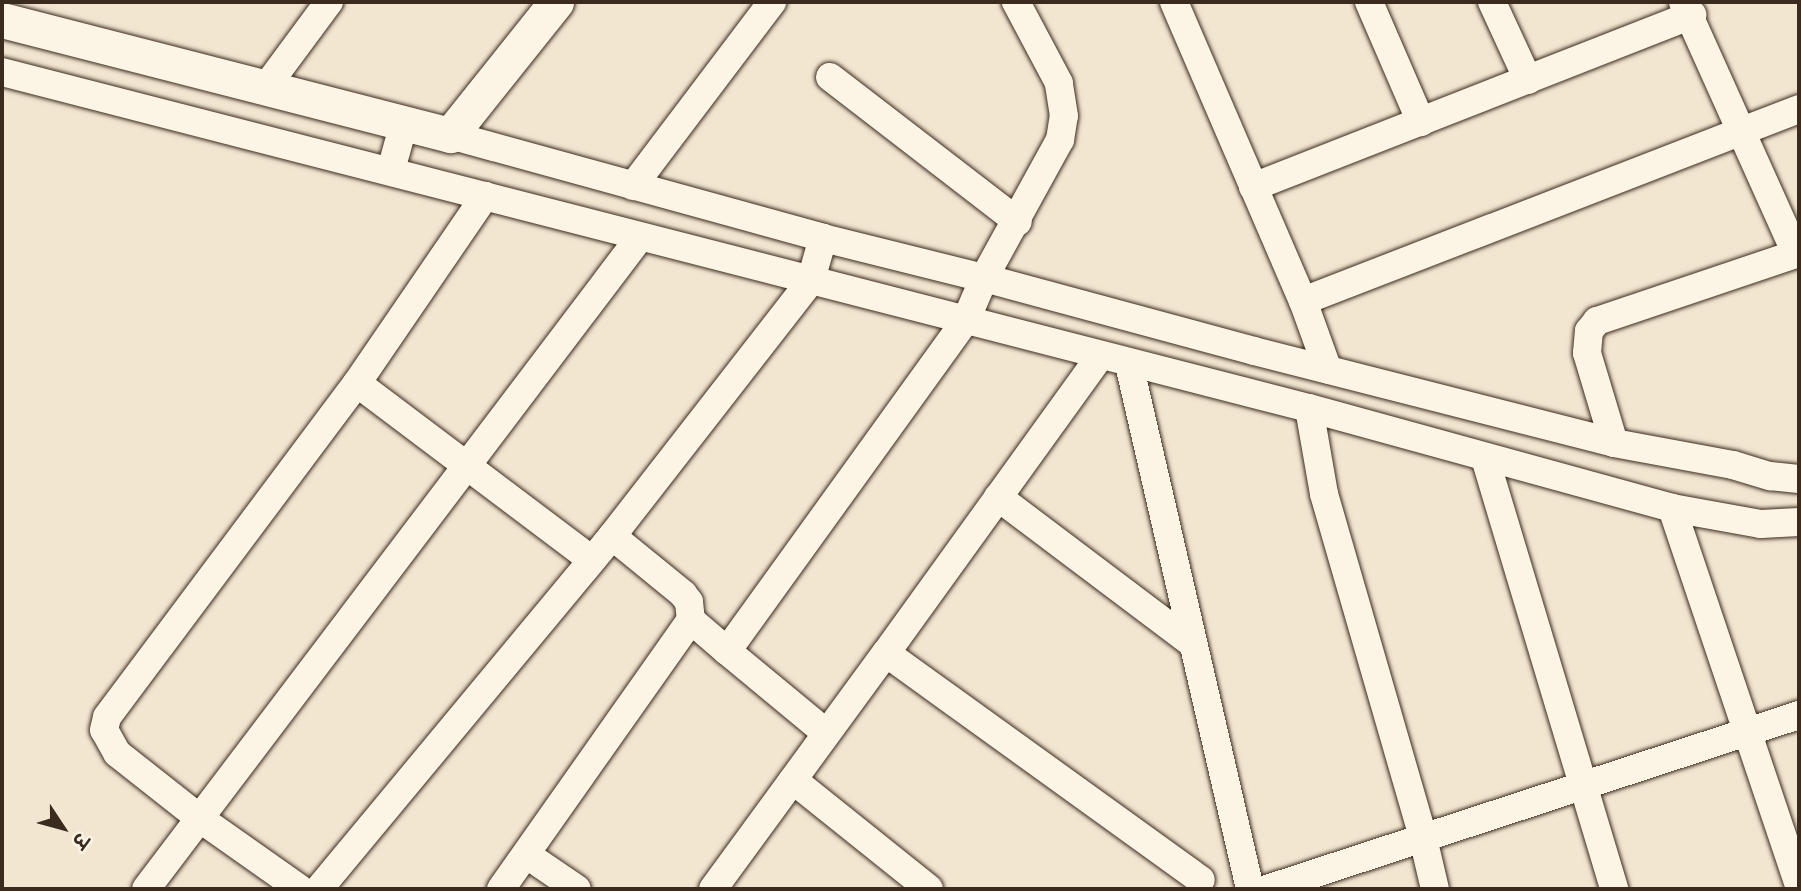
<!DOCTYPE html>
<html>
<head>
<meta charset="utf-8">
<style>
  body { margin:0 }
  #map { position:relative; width:1801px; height:891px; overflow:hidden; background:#f2e6d1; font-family:Pangolin,"Playpen Sans Deva",sans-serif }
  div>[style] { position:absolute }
  .roads { filter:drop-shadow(0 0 2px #3b2a1e) drop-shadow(0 0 2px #3b2a1e) }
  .minor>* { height:28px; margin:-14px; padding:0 14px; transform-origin:14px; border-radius:14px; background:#fcf5e5 }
  .tertiary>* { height:35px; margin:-17.5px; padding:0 17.5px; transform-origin:17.5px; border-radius:17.5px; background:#fcf5e5 }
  span { translate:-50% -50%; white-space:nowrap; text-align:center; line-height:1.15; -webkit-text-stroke:6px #fcf5e5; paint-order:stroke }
  .frame { position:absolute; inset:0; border:4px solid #3b2a1e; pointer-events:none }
  .north { position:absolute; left:28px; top:793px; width:70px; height:70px; -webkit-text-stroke:5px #fcf5e5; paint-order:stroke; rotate:126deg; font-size:19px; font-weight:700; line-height:28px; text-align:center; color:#3b2a1e }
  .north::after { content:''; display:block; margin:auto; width:24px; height:32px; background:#3b2a1e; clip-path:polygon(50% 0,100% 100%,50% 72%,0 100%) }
</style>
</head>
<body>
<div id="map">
  <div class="roads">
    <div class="minor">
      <i style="left:1174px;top:2px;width:326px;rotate:66.7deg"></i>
      <i style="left:1303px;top:301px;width:73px;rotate:70.1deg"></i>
      <i style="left:1369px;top:2px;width:131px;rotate:66.6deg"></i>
      <i style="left:1492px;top:2px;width:86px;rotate:65.2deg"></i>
      <i style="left:1683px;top:2px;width:276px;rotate:65.8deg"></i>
      <i style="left:2px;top:72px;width:1349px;rotate:14.42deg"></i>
      <i style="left:1309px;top:408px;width:377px;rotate:15.4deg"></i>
      <i style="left:1672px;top:508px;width:90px;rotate:10.2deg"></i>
      <i style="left:1761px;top:524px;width:38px;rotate:-3deg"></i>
      <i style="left:830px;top:77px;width:237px;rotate:37.6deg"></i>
      <i style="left:266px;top:87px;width:106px;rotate:-53.5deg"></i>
      <i style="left:450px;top:135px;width:387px;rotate:15.4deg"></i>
      <i style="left:823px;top:238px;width:166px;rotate:14deg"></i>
      <i style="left:984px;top:278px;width:280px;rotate:15.1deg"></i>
      <i style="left:1254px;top:351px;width:372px;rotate:14.3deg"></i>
      <i style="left:1614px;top:443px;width:121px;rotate:10.5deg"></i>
      <i style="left:1733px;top:465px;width:39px;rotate:17deg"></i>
      <i style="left:1770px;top:476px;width:29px;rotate:6deg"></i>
      <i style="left:391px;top:170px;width:49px;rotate:-74.5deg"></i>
      <i style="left:633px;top:186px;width:231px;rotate:-52.9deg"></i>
      <i style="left:1253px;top:187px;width:472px;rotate:-21.4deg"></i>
      <i style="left:1303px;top:301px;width:532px;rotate:-21.16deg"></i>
      <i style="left:1129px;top:364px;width:539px;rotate:77.02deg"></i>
      <i style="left:357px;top:383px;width:294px;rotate:37deg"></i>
      <i style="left:1309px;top:408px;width:87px;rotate:80.1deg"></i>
      <i style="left:1324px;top:494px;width:358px;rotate:73.9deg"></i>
      <i style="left:1423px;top:838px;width:52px;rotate:76.8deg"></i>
      <i style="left:1614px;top:443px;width:94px;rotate:-106.7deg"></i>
      <i style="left:1587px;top:353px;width:22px;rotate:-85deg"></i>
      <i style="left:1589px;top:331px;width:13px;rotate:-51deg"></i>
      <i style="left:1597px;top:321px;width:213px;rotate:-18.6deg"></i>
      <i style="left:1485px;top:458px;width:450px;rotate:73.3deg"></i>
      <i style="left:998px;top:497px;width:244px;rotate:37deg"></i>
      <i style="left:1672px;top:508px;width:398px;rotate:71.4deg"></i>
      <i style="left:612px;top:536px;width:92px;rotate:39.2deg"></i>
      <i style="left:683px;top:594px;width:10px;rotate:53deg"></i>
      <i style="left:689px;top:602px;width:18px;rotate:84deg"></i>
      <i style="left:727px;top:651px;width:129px;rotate:39.6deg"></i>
      <i style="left:886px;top:653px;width:366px;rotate:-54.2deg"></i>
      <i style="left:793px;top:780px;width:174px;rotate:38.7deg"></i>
      <i style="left:527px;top:855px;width:60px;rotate:34.2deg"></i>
      <i style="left:146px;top:889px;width:818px;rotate:-52.85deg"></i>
      <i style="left:300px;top:889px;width:125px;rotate:-144.8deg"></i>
      <i style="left:198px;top:817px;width:103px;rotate:-141.7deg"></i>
      <i style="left:117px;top:753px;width:26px;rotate:-119deg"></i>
      <i style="left:104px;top:730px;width:13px;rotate:-77deg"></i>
      <i style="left:107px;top:717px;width:417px;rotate:-53.2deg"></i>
      <i style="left:357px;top:383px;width:227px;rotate:-55.6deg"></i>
      <i style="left:319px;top:889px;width:459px;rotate:-50.3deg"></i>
      <i style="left:612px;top:536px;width:324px;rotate:-52.1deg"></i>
      <i style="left:811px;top:280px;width:44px;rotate:-74.1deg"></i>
      <i style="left:501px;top:889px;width:329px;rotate:-54.8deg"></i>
      <i style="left:691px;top:620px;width:48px;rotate:40.7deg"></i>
      <i style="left:727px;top:651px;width:408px;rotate:-54.2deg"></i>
      <i style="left:966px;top:320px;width:46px;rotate:-66.8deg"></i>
      <i style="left:984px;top:278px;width:158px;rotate:-61.2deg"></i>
      <i style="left:1060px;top:140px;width:24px;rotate:-81deg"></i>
      <i style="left:1064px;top:116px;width:33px;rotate:-99deg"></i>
      <i style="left:1059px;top:83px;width:92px;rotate:-118deg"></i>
      <i style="left:713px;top:889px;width:293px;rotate:-53.8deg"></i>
      <i style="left:886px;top:653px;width:388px;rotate:35.8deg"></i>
      <i style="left:1267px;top:889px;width:560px;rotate:-18.11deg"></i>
    </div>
    <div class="tertiary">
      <i style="left:2px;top:20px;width:463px;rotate:14.4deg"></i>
      <i style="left:450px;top:135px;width:170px;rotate:-51.4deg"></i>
    </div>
  </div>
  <div class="frame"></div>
  <div class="north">उ</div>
</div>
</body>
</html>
